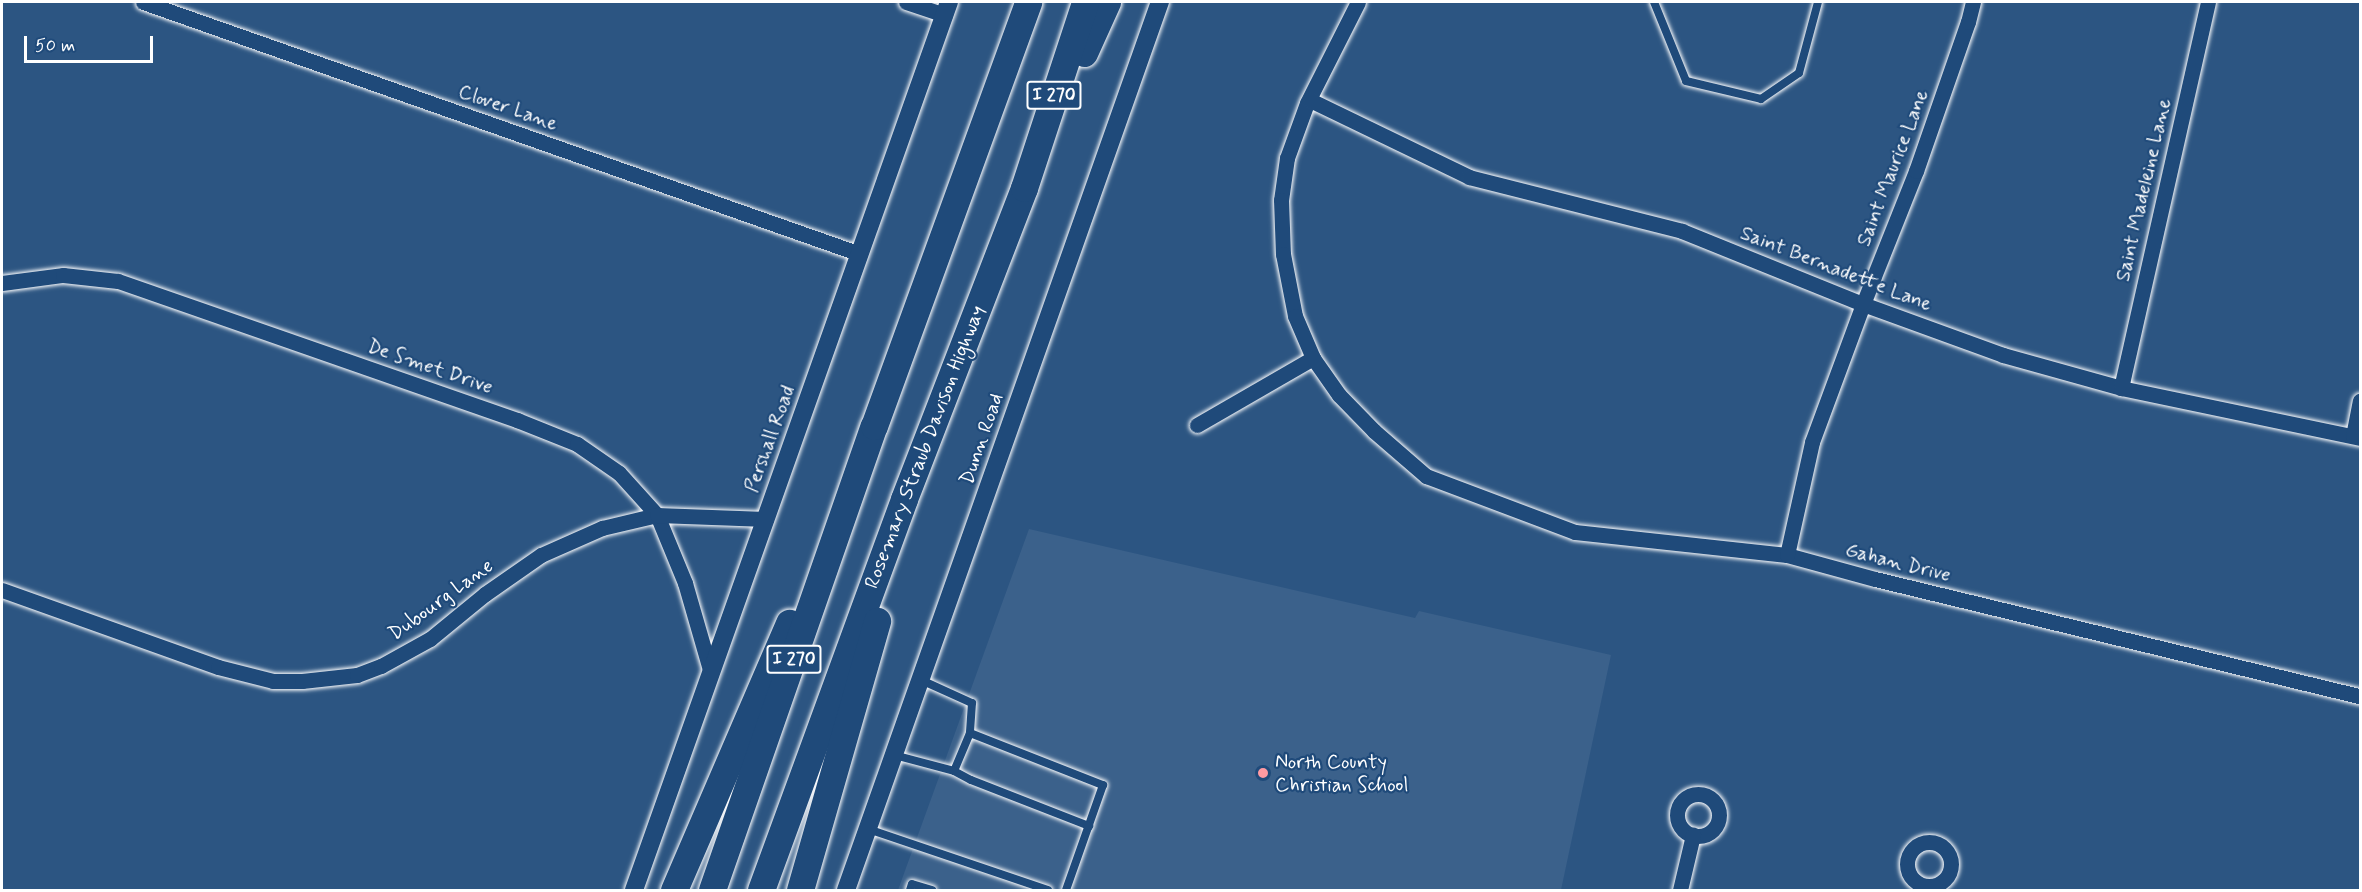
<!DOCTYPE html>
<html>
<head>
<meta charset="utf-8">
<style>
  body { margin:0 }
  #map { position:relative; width:2362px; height:892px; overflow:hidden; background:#2c5582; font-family:Mynerve,sans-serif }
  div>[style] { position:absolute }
  .built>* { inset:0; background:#3b618b }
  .roads { filter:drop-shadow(0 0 2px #fff) drop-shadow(0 0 2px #fff) }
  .service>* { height:8px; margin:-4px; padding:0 4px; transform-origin:4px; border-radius:4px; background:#1f4a7a }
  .minor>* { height:15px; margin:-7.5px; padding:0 7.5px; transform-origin:7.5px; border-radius:7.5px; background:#1f4a7a }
  .minor>.ring { margin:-7.5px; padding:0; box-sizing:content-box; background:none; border:15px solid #1f4a7a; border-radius:50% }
  .tertiary>* { height:18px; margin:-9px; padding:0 9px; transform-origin:9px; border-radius:9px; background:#1f4a7a }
  .motorway>* { height:27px; margin:-13.5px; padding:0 13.5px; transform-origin:13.5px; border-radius:13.5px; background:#1f4a7a }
  .dots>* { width:16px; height:16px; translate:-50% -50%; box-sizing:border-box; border:3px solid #1f4a7a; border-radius:50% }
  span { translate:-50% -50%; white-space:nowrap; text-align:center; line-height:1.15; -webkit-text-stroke:4.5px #1f4a7a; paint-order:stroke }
  .shield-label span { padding:2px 4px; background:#1f4a7a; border:2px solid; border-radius:4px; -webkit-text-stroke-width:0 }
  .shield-label { font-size:18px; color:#fff; font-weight:700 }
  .street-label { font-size:20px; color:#fff }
  .poi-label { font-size:20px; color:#fff }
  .left { translate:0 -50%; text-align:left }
  .frame { position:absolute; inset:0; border:3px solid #fff; pointer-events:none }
  .scale { position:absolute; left:24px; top:36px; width:129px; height:27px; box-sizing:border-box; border:3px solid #fff; border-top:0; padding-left:8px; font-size:18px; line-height:21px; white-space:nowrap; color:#fff; -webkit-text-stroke:4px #1f4a7a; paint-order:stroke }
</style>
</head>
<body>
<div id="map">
  <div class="built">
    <i style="clip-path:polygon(1029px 529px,1415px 618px,1419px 611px,1611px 655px,1561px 890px,898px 890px)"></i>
  </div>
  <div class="roads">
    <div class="service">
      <i style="left:1654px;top:2px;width:85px;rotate:67.9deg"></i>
      <i style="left:1686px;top:81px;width:77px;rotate:13.5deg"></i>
      <i style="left:1761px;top:99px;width:46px;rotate:-34.4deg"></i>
      <i style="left:1799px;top:73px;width:73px;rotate:-75deg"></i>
      <i style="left:921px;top:680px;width:56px;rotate:24.3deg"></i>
      <i style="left:972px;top:703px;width:30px;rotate:94deg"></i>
      <i style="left:970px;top:733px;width:41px;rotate:112.8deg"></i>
      <i style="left:970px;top:733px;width:143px;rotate:21.4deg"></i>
      <i style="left:1103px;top:785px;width:111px;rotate:109.4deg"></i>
      <i style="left:894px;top:755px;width:62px;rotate:14.9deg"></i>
      <i style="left:954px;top:771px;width:19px;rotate:28deg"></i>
      <i style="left:971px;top:780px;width:127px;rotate:21.3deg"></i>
      <i style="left:868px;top:829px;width:190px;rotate:18.7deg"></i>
      <i style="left:910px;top:890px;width:6px;rotate:-72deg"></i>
      <i style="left:912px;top:884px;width:21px;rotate:17deg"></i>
    </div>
    <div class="minor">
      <i style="left:143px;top:2px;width:760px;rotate:19.36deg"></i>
      <i style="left:906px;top:2px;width:41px;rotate:18.4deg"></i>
      <i style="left:1358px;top:2px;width:113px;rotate:116.8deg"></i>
      <i style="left:1307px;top:103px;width:59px;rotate:110deg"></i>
      <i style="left:1287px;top:158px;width:42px;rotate:98.1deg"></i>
      <i style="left:1281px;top:200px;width:54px;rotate:87.9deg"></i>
      <i style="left:1283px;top:254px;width:63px;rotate:79deg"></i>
      <i style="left:1295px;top:316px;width:46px;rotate:66.8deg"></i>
      <i style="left:1313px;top:358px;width:45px;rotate:54.9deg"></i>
      <i style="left:1339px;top:395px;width:50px;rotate:45.8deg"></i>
      <i style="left:1374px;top:431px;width:69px;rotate:40.9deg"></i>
      <i style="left:1426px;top:476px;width:159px;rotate:20.6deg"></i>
      <i style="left:1575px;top:532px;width:213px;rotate:6.2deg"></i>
      <i style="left:1787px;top:555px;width:91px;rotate:15.3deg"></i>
      <i style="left:1875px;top:579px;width:499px;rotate:13.6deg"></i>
      <i style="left:1310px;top:100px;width:177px;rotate:25.8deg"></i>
      <i style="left:1469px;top:177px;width:220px;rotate:14.2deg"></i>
      <i style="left:1682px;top:231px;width:195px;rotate:22deg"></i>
      <i style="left:1863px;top:304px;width:149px;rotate:20deg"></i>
      <i style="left:2003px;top:355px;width:123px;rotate:15.6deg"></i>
      <i style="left:2121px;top:388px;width:244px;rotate:11.8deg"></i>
      <i style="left:2px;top:283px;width:62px;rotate:-7.5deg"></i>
      <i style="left:63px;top:275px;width:55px;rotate:6.2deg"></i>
      <i style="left:118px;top:281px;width:423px;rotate:19.2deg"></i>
      <i style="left:517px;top:420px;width:65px;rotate:21.8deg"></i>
      <i style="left:577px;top:444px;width:51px;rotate:34.6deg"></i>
      <i style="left:619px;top:473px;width:57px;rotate:47.9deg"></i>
      <i style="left:657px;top:515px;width:74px;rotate:67.6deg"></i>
      <i style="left:685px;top:583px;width:94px;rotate:73.9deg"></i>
      <i style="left:2121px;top:388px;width:396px;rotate:-77.3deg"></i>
      <i style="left:1197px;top:425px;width:134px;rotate:-30deg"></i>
      <i style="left:2353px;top:436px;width:36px;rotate:-79deg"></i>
      <i style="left:1787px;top:555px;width:116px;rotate:-77.5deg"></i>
      <i style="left:1812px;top:442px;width:147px;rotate:-69.7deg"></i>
      <i style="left:1863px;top:304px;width:143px;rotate:-68.3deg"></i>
      <i style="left:1916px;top:171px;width:158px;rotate:-70.8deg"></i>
      <i style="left:1968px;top:22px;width:21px;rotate:-76deg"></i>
      <i style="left:2px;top:590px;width:229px;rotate:19.6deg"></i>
      <i style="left:218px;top:667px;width:57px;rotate:14.3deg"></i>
      <i style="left:273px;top:681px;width:29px"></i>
      <i style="left:302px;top:681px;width:55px;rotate:-6.2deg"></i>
      <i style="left:357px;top:675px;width:26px;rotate:-21deg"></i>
      <i style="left:381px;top:666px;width:56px;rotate:-28.9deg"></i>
      <i style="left:430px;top:639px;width:71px;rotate:-39.3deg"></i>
      <i style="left:485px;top:594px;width:68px;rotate:-34.9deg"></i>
      <i style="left:541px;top:555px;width:67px;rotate:-23.9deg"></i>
      <i style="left:602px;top:528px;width:57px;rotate:-13.3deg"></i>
      <i style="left:657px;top:515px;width:109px;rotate:2.1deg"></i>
      <i class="ring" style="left:1677px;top:794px;width:27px;height:27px"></i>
      <i class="ring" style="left:1907px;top:842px;width:29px;height:29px"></i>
      <i style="left:1680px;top:890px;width:57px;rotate:-76.7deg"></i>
    </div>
    <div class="tertiary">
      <i style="left:634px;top:890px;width:942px;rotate:-70.47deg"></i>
      <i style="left:846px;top:890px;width:942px;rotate:-70.53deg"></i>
    </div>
    <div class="motorway">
      <i style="left:1084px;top:53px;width:56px;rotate:-65.7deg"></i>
      <i style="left:674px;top:890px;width:291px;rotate:-66.7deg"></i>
      <i style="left:712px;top:890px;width:491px;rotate:-70.8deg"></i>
      <i style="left:874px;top:426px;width:451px;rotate:-70deg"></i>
      <i style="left:761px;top:890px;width:416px;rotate:-69.9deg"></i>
      <i style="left:904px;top:499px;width:333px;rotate:-68.9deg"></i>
      <i style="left:1024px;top:188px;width:196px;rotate:-71.8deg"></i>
      <i style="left:800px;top:890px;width:280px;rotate:-74deg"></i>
    </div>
  </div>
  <div class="dots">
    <i style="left:1263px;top:773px;background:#ff9aa2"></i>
  </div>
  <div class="shield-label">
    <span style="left:1054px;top:95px">I 270</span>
    <span style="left:794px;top:659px">I 270</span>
  </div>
  <div class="street-label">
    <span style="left:508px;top:108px;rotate:19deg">Clover Lane</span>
    <span style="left:1893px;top:168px;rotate:-69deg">Saint Maurice Lane</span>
    <span style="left:2144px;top:190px;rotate:-77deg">Saint Madeleine Lane</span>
    <span style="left:1836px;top:269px;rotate:21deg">Saint Bernadette Lane</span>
    <span style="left:430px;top:367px;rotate:19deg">De Smet Drive</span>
    <span style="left:770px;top:439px;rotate:-70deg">Pershall Road</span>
    <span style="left:982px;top:439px;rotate:-71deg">Dunn Road</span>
    <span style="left:925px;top:447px;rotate:-69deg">Rosemary Straub Davison Highway</span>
    <span style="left:1898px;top:563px;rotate:14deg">Gahan Drive</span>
    <span style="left:441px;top:600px;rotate:-36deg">Dubourg Lane</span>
  </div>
  <div class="poi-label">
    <span class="left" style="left:1275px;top:774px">North County<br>Christian School</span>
  </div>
  <div class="frame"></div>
  <div class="scale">50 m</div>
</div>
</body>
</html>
